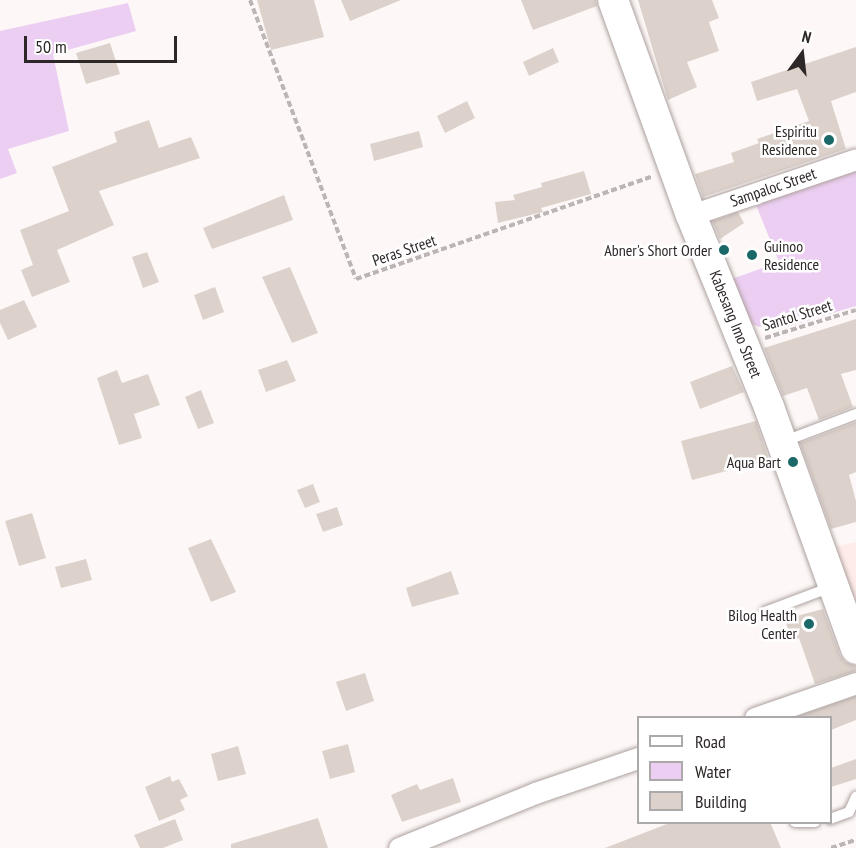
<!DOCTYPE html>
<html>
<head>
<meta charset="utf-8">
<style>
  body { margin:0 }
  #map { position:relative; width:856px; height:848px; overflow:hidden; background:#fdf8f7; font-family:"PT Sans Narrow",sans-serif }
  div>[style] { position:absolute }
  .built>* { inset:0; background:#feece9 }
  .water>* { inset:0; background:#eccef2 }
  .building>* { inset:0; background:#dcd2cb }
  .path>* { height:4px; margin-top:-2px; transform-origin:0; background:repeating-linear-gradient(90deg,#bbb6b5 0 6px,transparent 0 9px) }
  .roads { filter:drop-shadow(0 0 2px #ada19f) drop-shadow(0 0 2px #ada19f) }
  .service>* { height:10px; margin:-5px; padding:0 5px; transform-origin:5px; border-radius:5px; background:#fff }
  .minor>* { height:21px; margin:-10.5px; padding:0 10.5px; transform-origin:10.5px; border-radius:10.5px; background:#fff }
  .secondary>* { height:30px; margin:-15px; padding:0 15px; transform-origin:15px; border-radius:15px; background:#fff }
  .dots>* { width:16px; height:16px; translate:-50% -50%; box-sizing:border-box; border:3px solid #fff; border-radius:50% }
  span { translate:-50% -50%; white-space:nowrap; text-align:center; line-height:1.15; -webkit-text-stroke:5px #fff; paint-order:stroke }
  .poi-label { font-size:16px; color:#2d2827 }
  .right { translate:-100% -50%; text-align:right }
  .left { translate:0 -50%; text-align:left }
  .street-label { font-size:16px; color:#2d2827 }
  .legend { position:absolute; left:637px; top:716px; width:195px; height:108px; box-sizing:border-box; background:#fff; border:2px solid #aba9a9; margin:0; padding:8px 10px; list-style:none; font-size:18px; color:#2d2827 }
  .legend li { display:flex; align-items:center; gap:12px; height:30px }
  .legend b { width:30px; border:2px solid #aba9a9 }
  .north { position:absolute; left:772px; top:24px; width:60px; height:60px; -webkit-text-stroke:4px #fff; paint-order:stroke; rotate:15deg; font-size:16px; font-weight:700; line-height:24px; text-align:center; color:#2d2827 }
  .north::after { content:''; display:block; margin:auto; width:21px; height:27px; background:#2d2827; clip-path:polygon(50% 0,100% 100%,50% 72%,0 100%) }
  .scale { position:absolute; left:24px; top:36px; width:153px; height:27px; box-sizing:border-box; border:3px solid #2d2827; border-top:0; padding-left:8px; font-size:18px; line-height:21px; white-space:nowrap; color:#2d2827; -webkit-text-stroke:4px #fff; paint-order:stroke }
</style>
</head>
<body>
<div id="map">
  <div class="built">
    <i style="clip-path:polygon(856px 542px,856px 635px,825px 549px)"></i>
  </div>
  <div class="water">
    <i style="clip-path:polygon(128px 3px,136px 31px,53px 54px,69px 131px,8px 149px,17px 173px,0 179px,0 31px)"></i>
    <i style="clip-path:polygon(856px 171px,856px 306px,776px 330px,773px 323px,759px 327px,747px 322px,729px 280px,779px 262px,756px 205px)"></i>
  </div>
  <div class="building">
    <i style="clip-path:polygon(257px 0,314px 0,324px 37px,271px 50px)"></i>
    <i style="clip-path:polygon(341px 0,401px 0,350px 21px)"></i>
    <i style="clip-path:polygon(521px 0,596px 0,597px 6px,533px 30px)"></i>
    <i style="clip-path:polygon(638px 0,712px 0,719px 18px,709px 22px,719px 51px,687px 62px,697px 87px,668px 100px)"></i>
    <i style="clip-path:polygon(110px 43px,120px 74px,86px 84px,76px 53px)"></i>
    <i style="clip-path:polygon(856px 47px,856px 92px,831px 101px,846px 149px,703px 197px,695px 174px,734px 162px,731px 153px,759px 143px,757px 139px,809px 121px,797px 89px,757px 101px,751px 82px)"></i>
    <i style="clip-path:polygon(553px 48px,559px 62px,529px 76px,523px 62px)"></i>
    <i style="clip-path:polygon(467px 101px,475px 118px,445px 133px,437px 116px)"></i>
    <i style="clip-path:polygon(149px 120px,159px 148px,191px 137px,200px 158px,99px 191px,114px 225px,57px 250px,70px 282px,32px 297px,21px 270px,33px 265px,20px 230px,69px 211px,52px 167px,117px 142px,114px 132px)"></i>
    <i style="clip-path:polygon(419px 131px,423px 147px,374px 161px,370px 144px)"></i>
    <i style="clip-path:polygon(584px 171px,591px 194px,541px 208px,543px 212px,498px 223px,495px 202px,515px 200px,513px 195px,542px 187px,541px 183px)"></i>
    <i style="clip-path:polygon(284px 195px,293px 220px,212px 249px,203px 228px)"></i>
    <i style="clip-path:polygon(738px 212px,744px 223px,720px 239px,712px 221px)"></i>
    <i style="clip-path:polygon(147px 252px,159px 282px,143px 288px,132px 257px)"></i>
    <i style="clip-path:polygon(290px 267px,318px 333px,292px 343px,262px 277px)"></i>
    <i style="clip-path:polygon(215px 287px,224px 312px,203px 320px,194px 295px)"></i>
    <i style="clip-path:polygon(24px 300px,37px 327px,8px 340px,0 323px,0 310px)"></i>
    <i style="clip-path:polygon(856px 319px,856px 370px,841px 374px,853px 407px,819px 420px,807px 388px,783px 396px,764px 348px)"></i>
    <i style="clip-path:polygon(287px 360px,296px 381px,266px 392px,258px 370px)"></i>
    <i style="clip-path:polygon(732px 366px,744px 392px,700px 409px,690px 382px)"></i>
    <i style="clip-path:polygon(117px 370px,122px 383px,148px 374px,160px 405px,134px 414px,142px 438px,119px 445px,97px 378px)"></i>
    <i style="clip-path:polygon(201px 390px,214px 423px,198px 429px,185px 397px)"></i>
    <i style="clip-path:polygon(756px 421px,769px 460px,692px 480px,681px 441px)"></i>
    <i style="clip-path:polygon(856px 422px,856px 472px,849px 475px,856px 501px,856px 522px,831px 529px,800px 443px)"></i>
    <i style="clip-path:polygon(313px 484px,320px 502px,305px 508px,297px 490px)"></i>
    <i style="clip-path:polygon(337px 507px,343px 525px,323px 532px,316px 514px)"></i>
    <i style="clip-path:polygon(32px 513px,46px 558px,19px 566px,5px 521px)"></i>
    <i style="clip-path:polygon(211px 539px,236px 592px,211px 602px,188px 548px)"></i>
    <i style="clip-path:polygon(86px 559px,92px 580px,61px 588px,55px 567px)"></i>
    <i style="clip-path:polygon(451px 571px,459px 594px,412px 607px,406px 588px)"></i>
    <i style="clip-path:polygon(823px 609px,840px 655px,845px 662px,856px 666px,856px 671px,815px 684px,799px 638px,791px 640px,785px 619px)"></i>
    <i style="clip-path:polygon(365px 673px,374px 701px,346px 711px,336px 682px)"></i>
    <i style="clip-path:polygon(856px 696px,856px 720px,831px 730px,831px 717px,795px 717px)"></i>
    <i style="clip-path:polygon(348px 744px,355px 772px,330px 779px,322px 751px)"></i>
    <i style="clip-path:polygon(238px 746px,246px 774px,218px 781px,211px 754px)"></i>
    <i style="clip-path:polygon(856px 759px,856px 779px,831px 787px,831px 768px)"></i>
    <i style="clip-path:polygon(170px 776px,172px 782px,179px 779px,188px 796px,180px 800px,185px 810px,159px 821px,145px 787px)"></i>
    <i style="clip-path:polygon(453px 778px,461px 802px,402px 822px,391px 795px,417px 784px,420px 790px)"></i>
    <i style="clip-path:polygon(318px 818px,328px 848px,231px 848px,231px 844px)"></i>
    <i style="clip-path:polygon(175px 819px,183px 840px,163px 848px,140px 848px,134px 835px)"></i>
    <i style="clip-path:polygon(672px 822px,770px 822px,781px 848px,605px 848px)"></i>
  </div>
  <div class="path">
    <i style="left:250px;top:0;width:298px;rotate:69.2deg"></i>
    <i style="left:356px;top:279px;width:314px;rotate:-19.1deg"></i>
    <i style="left:765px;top:338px;width:95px;rotate:-17.1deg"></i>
    <i style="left:831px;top:848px;width:26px;rotate:-18deg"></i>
  </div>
  <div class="roads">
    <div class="service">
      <i style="left:785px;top:441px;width:76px;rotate:-20.8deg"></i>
      <i style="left:765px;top:612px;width:71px;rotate:-20.7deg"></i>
      <i style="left:830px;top:819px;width:20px;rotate:-20deg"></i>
      <i style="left:849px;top:812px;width:17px;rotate:-65deg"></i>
      <i style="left:795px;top:822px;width:20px"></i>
    </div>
    <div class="minor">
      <i style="left:691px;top:215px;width:174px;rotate:-18.7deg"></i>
      <i style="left:755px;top:718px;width:107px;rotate:-19.1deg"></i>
      <i style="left:399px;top:848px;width:147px;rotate:-22deg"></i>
      <i style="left:535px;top:793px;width:109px;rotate:-18.8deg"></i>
    </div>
    <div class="secondary">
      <i style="left:613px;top:0;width:229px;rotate:70.1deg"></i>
      <i style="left:691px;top:215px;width:207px;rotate:67.9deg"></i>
      <i style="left:769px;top:407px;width:257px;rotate:70.2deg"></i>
    </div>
  </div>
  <div class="dots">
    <i style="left:829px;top:140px;background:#1b6868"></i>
    <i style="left:724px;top:250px;background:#1b6868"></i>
    <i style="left:752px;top:255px;background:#1b6868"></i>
    <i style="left:793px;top:462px;background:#1b6868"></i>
    <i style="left:809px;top:624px;background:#1b6868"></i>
  </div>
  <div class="poi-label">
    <span class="right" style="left:817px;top:140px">Espiritu<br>Residence</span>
    <span class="left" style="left:764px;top:255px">Guinoo<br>Residence</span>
    <span class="right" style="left:712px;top:250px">Abner's Short Order</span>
    <span class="right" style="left:781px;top:462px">Aqua Bart</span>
    <span class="right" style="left:797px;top:624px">Bilog Health<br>Center</span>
  </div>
  <div class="street-label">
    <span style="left:773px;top:187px;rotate:-19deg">Sampaloc Street</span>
    <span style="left:404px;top:250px;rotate:-19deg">Peras Street</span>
    <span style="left:797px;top:315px;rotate:-17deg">Santol Street</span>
    <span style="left:736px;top:324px;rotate:68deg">Kabesang Imo Street</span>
  </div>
  <ul class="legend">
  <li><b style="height:8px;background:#fff"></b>Road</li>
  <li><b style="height:16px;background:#eccef2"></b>Water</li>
  <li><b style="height:16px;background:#dcd2cb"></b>Building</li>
  </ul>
  <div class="north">N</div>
  <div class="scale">50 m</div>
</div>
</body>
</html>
